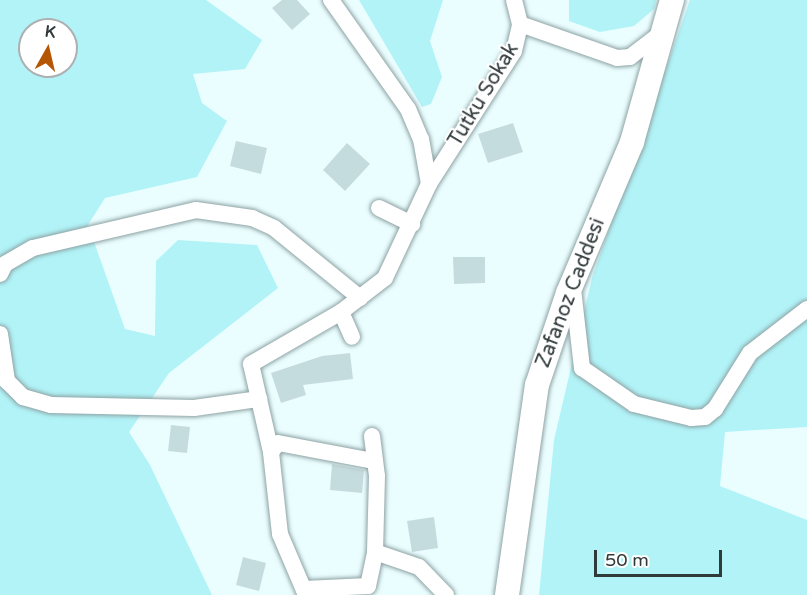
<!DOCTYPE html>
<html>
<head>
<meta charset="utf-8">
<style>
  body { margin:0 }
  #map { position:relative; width:807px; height:595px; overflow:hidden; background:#ebfeff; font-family:"Varela Round",sans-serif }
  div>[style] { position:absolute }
  .green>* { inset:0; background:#b1f3f7 }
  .building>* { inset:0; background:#c5dcde }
  .roads { filter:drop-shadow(0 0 2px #8da2a4) drop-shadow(0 0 2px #8da2a4) }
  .street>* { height:16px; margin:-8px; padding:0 8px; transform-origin:8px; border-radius:8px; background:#fff }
  .secondary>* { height:24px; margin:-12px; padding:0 12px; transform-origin:12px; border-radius:12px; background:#fff }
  span { translate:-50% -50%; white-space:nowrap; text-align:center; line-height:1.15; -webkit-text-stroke:4.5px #fff; paint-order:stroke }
  .street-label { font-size:20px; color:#313a3b }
  .north { position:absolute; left:18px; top:18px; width:60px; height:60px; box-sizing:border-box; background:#fff; border:2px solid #adb0b1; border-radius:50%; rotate:8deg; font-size:16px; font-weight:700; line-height:24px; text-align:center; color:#313a3b }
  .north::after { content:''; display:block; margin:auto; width:21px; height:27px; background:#b45604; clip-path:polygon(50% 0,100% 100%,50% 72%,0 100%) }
  .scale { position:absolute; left:594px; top:550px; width:128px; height:27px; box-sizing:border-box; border:3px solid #313a3b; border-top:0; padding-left:8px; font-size:18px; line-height:21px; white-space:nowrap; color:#313a3b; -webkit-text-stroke:4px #fff; paint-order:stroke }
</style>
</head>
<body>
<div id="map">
  <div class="green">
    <i style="clip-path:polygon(evenodd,0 0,206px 0,262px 40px,245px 69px,193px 74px,202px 103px,227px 121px,197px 177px,105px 198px,88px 225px,125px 329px,155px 336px,156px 261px,178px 240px,257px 245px,278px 288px,169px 373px,129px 432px,150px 465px,212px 595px,0 595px,0 0,30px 30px,66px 30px,66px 66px,30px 66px,30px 30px)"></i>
    <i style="clip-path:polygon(359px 0,443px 0,430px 41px,442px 77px,431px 104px,422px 107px)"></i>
    <i style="clip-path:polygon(569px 0,656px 0,654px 9px,634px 26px,600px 32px,569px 21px)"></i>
    <i style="clip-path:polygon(690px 0,807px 0,807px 427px,725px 432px,720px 486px,807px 520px,807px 595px,539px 595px,554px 440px,592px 278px)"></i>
  </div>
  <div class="building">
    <i style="clip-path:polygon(282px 0,297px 0,310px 14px,292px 30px,272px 8px)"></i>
    <i style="clip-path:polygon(513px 123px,523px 152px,488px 163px,478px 134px)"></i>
    <i style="clip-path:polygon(236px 141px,267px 148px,261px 174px,230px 166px)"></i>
    <i style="clip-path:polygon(347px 143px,370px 164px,345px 191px,323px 170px)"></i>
    <i style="clip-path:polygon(453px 257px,485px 257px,485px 283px,454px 284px)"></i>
    <i style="clip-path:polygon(350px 353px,353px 379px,303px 385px,306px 395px,281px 403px,271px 373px,322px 356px)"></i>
    <i style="clip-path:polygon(171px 425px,190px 427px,187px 453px,168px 451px)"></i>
    <i style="clip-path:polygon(332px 464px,364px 470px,362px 493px,330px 490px)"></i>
    <i style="clip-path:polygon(434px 517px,438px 548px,412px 552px,407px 521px)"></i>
    <i style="clip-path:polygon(243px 557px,266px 563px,259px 591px,236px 585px)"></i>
  </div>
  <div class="roads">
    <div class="street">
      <i style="left:331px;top:0;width:133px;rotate:54.8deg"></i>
      <i style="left:408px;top:109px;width:33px;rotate:67deg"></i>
      <i style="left:421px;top:139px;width:46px;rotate:79.9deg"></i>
      <i style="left:429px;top:184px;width:104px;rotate:115.1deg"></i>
      <i style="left:385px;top:278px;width:56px;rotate:142.3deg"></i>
      <i style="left:341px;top:312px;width:27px;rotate:66deg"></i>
      <i style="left:520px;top:24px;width:103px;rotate:19.3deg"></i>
      <i style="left:617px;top:58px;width:13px;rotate:-4deg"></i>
      <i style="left:630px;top:57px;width:43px;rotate:-37.4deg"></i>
      <i style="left:429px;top:184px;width:158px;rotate:-57.4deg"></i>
      <i style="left:514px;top:51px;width:28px;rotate:-77deg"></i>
      <i style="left:520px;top:24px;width:25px;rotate:-104deg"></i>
      <i style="left:379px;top:208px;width:37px;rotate:26deg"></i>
      <i style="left:0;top:274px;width:11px;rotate:-63deg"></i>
      <i style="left:5px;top:264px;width:32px;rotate:-30deg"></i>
      <i style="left:33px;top:248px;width:167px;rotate:-13.1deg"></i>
      <i style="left:196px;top:210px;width:57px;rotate:8.1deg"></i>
      <i style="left:252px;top:218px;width:24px;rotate:24deg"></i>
      <i style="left:274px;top:228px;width:111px;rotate:39.1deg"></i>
      <i style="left:573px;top:289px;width:80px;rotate:83.5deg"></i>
      <i style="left:582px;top:368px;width:63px;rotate:34.7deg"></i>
      <i style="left:634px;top:404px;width:59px;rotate:13.8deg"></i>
      <i style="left:691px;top:418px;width:14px;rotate:-4deg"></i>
      <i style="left:705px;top:417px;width:13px;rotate:-39deg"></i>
      <i style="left:715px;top:409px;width:66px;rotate:-58deg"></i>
      <i style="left:750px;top:353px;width:72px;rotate:-37.7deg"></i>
      <i style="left:0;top:334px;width:48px;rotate:81.5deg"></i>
      <i style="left:7px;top:381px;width:23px;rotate:45deg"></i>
      <i style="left:23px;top:397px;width:29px;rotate:16deg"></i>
      <i style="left:51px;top:405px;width:143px;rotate:1.2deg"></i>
      <i style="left:194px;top:408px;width:66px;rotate:-7.9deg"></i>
      <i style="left:372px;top:436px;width:40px;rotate:82.9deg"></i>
      <i style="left:377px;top:476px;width:76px;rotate:91.5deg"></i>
      <i style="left:375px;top:552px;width:46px;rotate:18.8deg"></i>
      <i style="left:419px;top:567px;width:39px;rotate:46deg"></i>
      <i style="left:271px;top:452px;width:90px;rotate:-102.8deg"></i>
      <i style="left:251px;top:364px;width:104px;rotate:-30deg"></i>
      <i style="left:304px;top:589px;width:64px;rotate:-2.7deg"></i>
      <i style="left:368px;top:586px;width:35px;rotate:-78deg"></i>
      <i style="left:306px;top:595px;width:66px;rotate:-113.1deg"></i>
      <i style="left:280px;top:534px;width:82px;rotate:-96.3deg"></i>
      <i style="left:271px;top:452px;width:11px;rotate:-52deg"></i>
      <i style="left:278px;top:443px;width:97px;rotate:10.7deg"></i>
    </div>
    <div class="secondary">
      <i style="left:507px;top:595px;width:212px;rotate:-81.9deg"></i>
      <i style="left:537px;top:385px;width:97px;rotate:-71.4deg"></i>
      <i style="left:568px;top:293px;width:164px;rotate:-67deg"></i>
      <i style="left:632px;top:142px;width:148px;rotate:-74.3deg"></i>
    </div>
  </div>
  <div class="street-label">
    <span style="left:484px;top:95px;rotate:-59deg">Tutku Sokak</span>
    <span style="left:571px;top:293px;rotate:-69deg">Zafanoz Caddesi</span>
  </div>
  <div class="north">K</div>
  <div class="scale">50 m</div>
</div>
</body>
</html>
